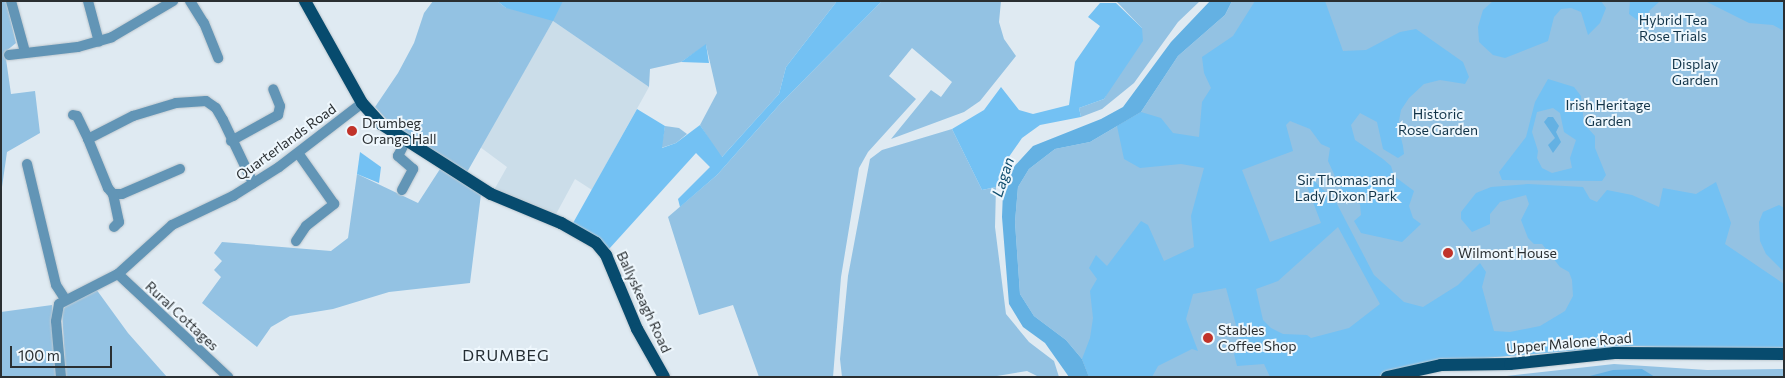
<!DOCTYPE html>
<html>
<head>
<meta charset="utf-8">
<style>
  body { margin:0 }
  #map { position:relative; width:1785px; height:378px; overflow:hidden; background:#dfeaf2; font-family:Commissioner,sans-serif }
  div>[style] { position:absolute }
  .built>* { inset:0; background:#cbdde9 }
  .green>* { inset:0; background:#93c2e3 }
  .forest>* { inset:0; background:#73c1f3 }
  .water>* { inset:0; background:#64b1e3 }
  .roads { filter:drop-shadow(0 0 1px #bec8cf) drop-shadow(0 0 1px #bec8cf) }
  .minor>* { height:10px; margin:-5px; padding:0 5px; transform-origin:5px; border-radius:5px; background:#6295b6 }
  .major>* { height:12px; margin:-6px; padding:0 6px; transform-origin:6px; border-radius:6px; background:#074b6e }
  .dots>* { width:14px; height:14px; translate:-50% -50%; box-sizing:border-box; border:2px solid #eef7fd; border-radius:50% }
  span { translate:-50% -50%; white-space:nowrap; text-align:center; line-height:1.15; -webkit-text-stroke:4px #eef7fd; paint-order:stroke }
  .park-label { font-size:14px; color:#123449 }
  .poi-label { font-size:14px; color:#2a2f32 }
  .left { translate:0 -50%; text-align:left }
  .street-label { font-size:14px; color:#2a2f32 }
  .water-label { font-size:15px; color:#0e4c6d; font-style:italic }
  .quarter-label { font-size:16px; color:#242d33; letter-spacing:1px }
  .frame { position:absolute; inset:0; border:2px solid #2a2f32; pointer-events:none }
  .scale { position:absolute; left:10px; top:346px; width:102px; height:22px; box-sizing:border-box; border:2px solid #2a2f32; border-top:0; padding-left:6px; font-size:15px; line-height:18px; white-space:nowrap; color:#2a2f32; -webkit-text-stroke:4px #eef7fd; paint-order:stroke }
</style>
</head>
<body>
<div id="map">
  <div class="built">
    <i style="clip-path:polygon(553px 21px,649px 87px,592px 190px,575px 179px,555px 216px,494px 190px,507px 167px,480px 147px)"></i>
  </div>
  <div class="green">
    <i style="clip-path:polygon(1px 1px,6px 1px,16px 43px,5px 52px,11px 94px,35px 91px,40px 133px,7px 152px,1px 194px)"></i>
    <i style="clip-path:polygon(433px 1px,497px 1px,506px 8px,563px 1px,837px 1px,786px 67px,779px 94px,721px 158px,700px 125px,717px 93px,706px 45px,681px 62px,650px 69px,649px 87px,553px 21px,466px 174px,392px 125px,375px 107px,398px 73px,414px 43px,424px 13px)"></i>
    <i style="clip-path:polygon(882px 1px,1001px 1px,999px 22px,1004px 39px,1016px 56px,980px 101px,964px 112px,891px 139px,931px 90px,941px 97px,952px 82px,912px 48px,889px 76px,916px 99px,868px 152px,859px 168px,841px 277px,833px 377px,759px 377px,733px 305px,699px 315px,668px 217px,717px 175px,780px 104px)"></i>
    <i style="clip-path:polygon(1116px 1px,1200px 1px,1178px 22px,1134px 83px,1102px 109px,1081px 117px,1079px 108px,1104px 99px,1142px 28px)"></i>
    <i style="clip-path:polygon(1232px 1px,1784px 1px,1784px 350px,1634px 346px,1470px 359px,1393px 370px,1377px 377px,1089px 377px,1082px 359px,1066px 340px,1034px 316px,1020px 294px,1015px 222px,1018px 187px,1029px 169px,1055px 149px,1090px 142px,1141px 112px,1178px 56px,1225px 15px)"></i>
    <i style="clip-path:polygon(665px 126px,679px 128px,687px 134px,676px 143px,661px 148px)"></i>
    <i style="clip-path:polygon(952px 129px,982px 190px,996px 187px,995px 227px,1006px 314px,1029px 342px,1054px 361px,1059px 377px,1039px 377px,1027px 371px,991px 377px,842px 377px,840px 359px,848px 276px,870px 159px,882px 150px)"></i>
    <i style="clip-path:polygon(440px 169px,481px 194px,470px 283px,389px 292px,333px 309px,290px 316px,271px 327px,257px 347px,202px 303px,221px 277px,214px 270px,222px 261px,214px 253px,222px 242px,331px 251px,348px 238px,357px 174px,418px 203px)"></i>
    <i style="clip-path:polygon(96px 289px,128px 333px,167px 377px,66px 377px,62px 312px,67px 303px)"></i>
    <i style="clip-path:polygon(52px 305px,58px 377px,1px 377px,1px 312px)"></i>
    <i style="clip-path:polygon(1614px 364px,1707px 370px,1784px 369px,1784px 377px,1498px 377px)"></i>
  </div>
  <div class="forest">
    <i style="clip-path:polygon(497px 1px,563px 1px,553px 21px,506px 8px)"></i>
    <i style="clip-path:polygon(837px 1px,882px 1px,780px 104px,717px 175px,680px 207px,678px 199px,710px 167px,696px 153px,609px 249px,573px 223px,637px 109px,665px 126px,662px 148px,676px 143px,700px 125px,722px 157px,779px 94px,786px 67px)"></i>
    <i style="clip-path:polygon(evenodd,1255px 1px,1325px 1px,1343px 51px,1366px 50px,1400px 32px,1416px 29px,1463px 62px,1469px 77px,1465px 84px,1440px 80px,1424px 84px,1409px 98px,1401px 110px,1398px 126px,1403px 146px,1404px 154px,1398px 158px,1383px 149px,1377px 122px,1360px 113px,1351px 125px,1355px 140px,1383px 159px,1391px 166px,1394px 176px,1414px 191px,1409px 206px,1413px 218px,1421px 224px,1402px 242px,1361px 233px,1354px 221px,1361px 215px,1360px 204px,1345px 198px,1328px 161px,1330px 148px,1321px 144px,1310px 129px,1290px 121px,1286px 125px,1293px 151px,1242px 170px,1270px 242px,1321px 223px,1303px 176px,1308px 175px,1336px 202px,1374px 275px,1404px 302px,1423px 307px,1458px 285px,1480px 263px,1486px 272px,1482px 287px,1494px 331px,1510px 332px,1540px 326px,1565px 311px,1573px 296px,1572px 280px,1569px 272px,1560px 267px,1542px 244px,1534px 244px,1528px 238px,1521px 220px,1529px 204px,1526px 195px,1500px 202px,1490px 214px,1490px 224px,1472px 232px,1461px 219px,1461px 212px,1476px 193px,1491px 187px,1528px 184px,1583px 187px,1590px 199px,1597px 202px,1607px 190px,1632px 195px,1659px 207px,1663px 188px,1696px 194px,1716px 182px,1731px 223px,1725px 244px,1784px 284px,1784px 350px,1634px 346px,1470px 359px,1393px 370px,1377px 377px,1270px 377px,1264px 364px,1237px 366px,1234px 354px,1240px 350px,1241px 344px,1226px 288px,1193px 294px,1186px 319px,1198px 351px,1192px 349px,1158px 366px,1152px 377px,1089px 377px,1082px 359px,1090px 338px,1093px 318px,1090px 291px,1097px 279px,1089px 268px,1096px 255px,1107px 266px,1141px 221px,1148px 225px,1164px 261px,1194px 247px,1191px 216px,1204px 168px,1181px 164px,1140px 168px,1124px 159px,1117px 126px,1141px 112px,1161px 118px,1173px 133px,1199px 137px,1202px 102px,1211px 88px,1204px 73px,1202px 57px,1233px 36px,1255px 1px,1338px 227px,1380px 304px,1349px 328px,1311px 338px,1307px 335px,1283px 334px,1271px 328px,1263px 320px,1256px 289px,1278px 281px,1338px 227px)"></i>
    <i style="clip-path:polygon(1493px 1px,1601px 1px,1606px 8px,1600px 23px,1588px 35px,1581px 12px,1571px 8px,1561px 9px,1554px 17px,1548px 41px,1505px 58px,1493px 55px,1479px 42px,1478px 27px,1483px 10px)"></i>
    <i style="clip-path:polygon(1630px 1px,1660px 1px,1649px 11px,1644px 25px,1629px 14px)"></i>
    <i style="clip-path:polygon(1705px 1px,1784px 1px,1784px 31px,1773px 25px,1749px 23px)"></i>
    <i style="clip-path:polygon(1100px 3px,1116px 3px,1142px 28px,1143px 41px,1104px 99px,1079px 108px,1081px 117px,1040px 125px,1022px 138px,1004px 164px,996px 187px,982px 190px,952px 129px,984px 110px,1001px 87px,1019px 110px,1033px 114px,1069px 105px,1075px 62px,1100px 26px,1088px 17px)"></i>
    <i style="clip-path:polygon(706px 44px,709px 63px,681px 62px)"></i>
    <i style="clip-path:polygon(evenodd,1548px 79px,1574px 87px,1581px 96px,1584px 124px,1595px 136px,1595px 148px,1606px 175px,1602px 181px,1502px 180px,1499px 172px,1526px 137px,1535px 102px,1548px 79px,1553px 108px,1560px 113px,1564px 132px,1576px 140px,1570px 158px,1572px 168px,1552px 173px,1542px 168px,1537px 158px,1538px 151px,1532px 132px,1537px 112px,1553px 108px)"></i>
    <i style="clip-path:polygon(360px 152px,381px 167px,379px 183px,357px 174px)"></i>
    <i style="clip-path:polygon(1779px 205px,1784px 208px,1784px 272px,1766px 254px,1760px 241px,1759px 222px,1763px 212px)"></i>
  </div>
  <div class="water">
    <i style="clip-path:polygon(1210px 1px,1232px 1px,1225px 15px,1178px 56px,1141px 112px,1090px 142px,1055px 149px,1029px 169px,1018px 187px,1015px 222px,1020px 294px,1034px 316px,1066px 340px,1082px 359px,1089px 377px,1069px 377px,1045px 343px,1023px 327px,1009px 304px,1002px 217px,1003px 191px,1010px 171px,1033px 146px,1101px 119px,1123px 107px,1171px 42px)"></i>
    <i style="clip-path:polygon(1548px 117px,1553px 117px,1559px 126px,1556px 132px,1561px 142px,1553px 153px,1548px 145px,1555px 138px,1544px 122px)"></i>
    <i style="clip-path:polygon(1642px 369px,1655px 377px,1586px 377px,1613px 370px)"></i>
  </div>
  <div class="roads">
    <div class="minor">
      <i style="left:11px;top:1px;width:53px;rotate:74.6deg"></i>
      <i style="left:88px;top:1px;width:42px;rotate:75deg"></i>
      <i style="left:190px;top:1px;width:26px;rotate:58deg"></i>
      <i style="left:204px;top:23px;width:38px;rotate:68deg"></i>
      <i style="left:9px;top:55px;width:69px;rotate:-6.6deg"></i>
      <i style="left:78px;top:47px;width:35px;rotate:-16deg"></i>
      <i style="left:112px;top:37px;width:71px;rotate:-30.5deg"></i>
      <i style="left:73px;top:115px;width:4px;rotate:14deg"></i>
      <i style="left:77px;top:116px;width:25px;rotate:64deg"></i>
      <i style="left:231px;top:141px;width:54px;rotate:-29deg"></i>
      <i style="left:278px;top:115px;width:9px;rotate:-77deg"></i>
      <i style="left:280px;top:106px;width:18px;rotate:-112deg"></i>
      <i style="left:27px;top:164px;width:124px;rotate:76.5deg"></i>
      <i style="left:56px;top:285px;width:17px;rotate:57deg"></i>
      <i style="left:180px;top:169px;width:63px;rotate:156.7deg"></i>
      <i style="left:122px;top:194px;width:9px;rotate:180deg"></i>
      <i style="left:113px;top:194px;width:8px;rotate:-130deg"></i>
      <i style="left:108px;top:188px;width:53px;rotate:-112.2deg"></i>
      <i style="left:88px;top:139px;width:51px;rotate:-27.1deg"></i>
      <i style="left:133px;top:116px;width:45px;rotate:-16.8deg"></i>
      <i style="left:176px;top:103px;width:30px;rotate:-4deg"></i>
      <i style="left:206px;top:101px;width:12px;rotate:35deg"></i>
      <i style="left:216px;top:108px;width:14px;rotate:60deg"></i>
      <i style="left:223px;top:120px;width:70px;rotate:64.5deg"></i>
      <i style="left:402px;top:190px;width:24px;rotate:-62deg"></i>
      <i style="left:413px;top:169px;width:20px;rotate:-139deg"></i>
      <i style="left:398px;top:156px;width:16px;rotate:-63deg"></i>
      <i style="left:113px;top:194px;width:29px;rotate:78deg"></i>
      <i style="left:119px;top:222px;width:7px;rotate:135deg"></i>
      <i style="left:296px;top:241px;width:18px;rotate:-56deg"></i>
      <i style="left:306px;top:226px;width:36px;rotate:-38deg"></i>
      <i style="left:334px;top:204px;width:62px;rotate:-125.2deg"></i>
      <i style="left:118px;top:274px;width:151px;rotate:43.1deg"></i>
      <i style="left:61px;top:377px;width:56px;rotate:-95.1deg"></i>
      <i style="left:56px;top:321px;width:17px;rotate:-80deg"></i>
      <i style="left:59px;top:304px;width:66px;rotate:-27deg"></i>
      <i style="left:118px;top:274px;width:73px;rotate:-42.2deg"></i>
      <i style="left:172px;top:225px;width:68px;rotate:-25.4deg"></i>
      <i style="left:233px;top:196px;width:54px;rotate:-32.2deg"></i>
      <i style="left:279px;top:167px;width:105px;rotate:-37.6deg"></i>
    </div>
    <div class="major">
      <i style="left:305px;top:1px;width:117px;rotate:60.8deg"></i>
      <i style="left:362px;top:103px;width:28px;rotate:48deg"></i>
      <i style="left:381px;top:124px;width:130px;rotate:32.5deg"></i>
      <i style="left:491px;top:194px;width:76px;rotate:22.5deg"></i>
      <i style="left:561px;top:223px;width:40px;rotate:29.7deg"></i>
      <i style="left:596px;top:243px;width:16px;rotate:50deg"></i>
      <i style="left:606px;top:255px;width:80px;rotate:67.3deg"></i>
      <i style="left:637px;top:329px;width:55px;rotate:60.6deg"></i>
      <i style="left:1387px;top:377px;width:55px;rotate:-12.5deg"></i>
      <i style="left:1441px;top:365px;width:69px;rotate:-0.8deg"></i>
      <i style="left:1510px;top:364px;width:105px;rotate:-6deg"></i>
      <i style="left:1614px;top:353px;width:170px;rotate:0.3deg"></i>
    </div>
  </div>
  <div class="dots">
    <i style="left:352px;top:131px;background:#c1332a"></i>
    <i style="left:1448px;top:253px;background:#c1332a"></i>
    <i style="left:1208px;top:338px;background:#c1332a"></i>
  </div>
  <div class="park-label">
    <span style="left:1673px;top:28px">Hybrid Tea<br>Rose Trials</span>
    <span style="left:1695px;top:72px">Display<br>Garden</span>
    <span style="left:1608px;top:113px">Irish Heritage<br>Garden</span>
    <span style="left:1438px;top:122px">Historic<br>Rose Garden</span>
    <span style="left:1346px;top:188px">Sir Thomas and<br>Lady Dixon Park</span>
  </div>
  <div class="poi-label">
    <span class="left" style="left:362px;top:131px">Drumbeg<br>Orange Hall</span>
    <span class="left" style="left:1458px;top:253px">Wilmont House</span>
    <span class="left" style="left:1218px;top:338px">Stables<br>Coffee Shop</span>
  </div>
  <div class="street-label">
    <span style="left:286px;top:142px;rotate:-36deg">Quarterlands Road</span>
    <span style="left:644px;top:302px;rotate:65deg">Ballyskeagh Road</span>
    <span style="left:182px;top:316px;rotate:43deg">Rural Cottages</span>
    <span style="left:1569px;top:343px;rotate:-5deg">Upper Malone Road</span>
  </div>
  <div class="water-label">
    <span style="left:1003px;top:177px;rotate:-72deg">Lagan</span>
  </div>
  <div class="quarter-label">
    <span style="left:506px;top:355px">DRUMBEG</span>
  </div>
  <div class="frame"></div>
  <div class="scale">100 m</div>
</div>
</body>
</html>
